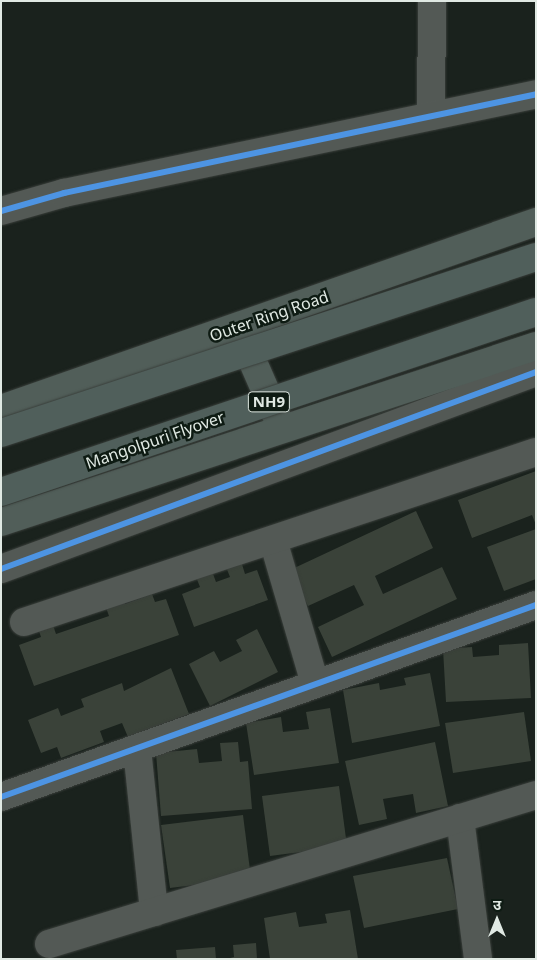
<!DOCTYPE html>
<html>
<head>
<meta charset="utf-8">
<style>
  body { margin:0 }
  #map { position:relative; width:537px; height:960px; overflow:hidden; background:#1a221d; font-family:"Noto Sans","Noto Sans Devanagari",sans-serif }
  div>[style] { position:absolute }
  .building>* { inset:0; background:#3a4239 }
  .roads { filter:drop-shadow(0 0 1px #3a3f3b) drop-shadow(0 0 1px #3a3f3b) }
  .minor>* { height:28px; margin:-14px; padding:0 14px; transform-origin:14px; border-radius:14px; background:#535955 }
  .major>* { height:28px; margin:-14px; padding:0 14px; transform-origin:14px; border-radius:14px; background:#515e59 }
  .bridges { filter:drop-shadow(0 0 1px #3a3f3b) drop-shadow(0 0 1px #3a3f3b) }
  .highway-bridge>* { height:28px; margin:-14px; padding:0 14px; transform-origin:14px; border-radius:14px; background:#505f5b }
  .cycleway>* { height:6px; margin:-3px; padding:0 3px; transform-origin:3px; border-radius:3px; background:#4d94e3 }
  span { translate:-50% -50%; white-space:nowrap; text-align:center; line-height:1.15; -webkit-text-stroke:5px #0e1b13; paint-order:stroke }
  .shield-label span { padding:1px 4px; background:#0e1b13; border:1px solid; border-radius:4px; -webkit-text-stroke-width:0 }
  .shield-label { font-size:15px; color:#e0e9e3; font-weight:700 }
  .street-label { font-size:16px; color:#e0e9e3 }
  .frame { position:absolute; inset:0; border:2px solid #e0e9e3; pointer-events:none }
  .north { position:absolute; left:472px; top:895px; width:50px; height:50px; -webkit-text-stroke:4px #0e1b13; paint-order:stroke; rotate:0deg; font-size:14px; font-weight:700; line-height:20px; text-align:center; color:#e0e9e3 }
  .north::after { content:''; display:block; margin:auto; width:18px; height:22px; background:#e0e9e3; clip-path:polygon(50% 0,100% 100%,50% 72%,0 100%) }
</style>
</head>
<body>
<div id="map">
  <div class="building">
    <i style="clip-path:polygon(536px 471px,536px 525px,532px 515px,472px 538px,458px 500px)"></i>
    <i style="clip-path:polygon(416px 511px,433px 548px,375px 576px,383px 594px,442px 567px,457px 599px,332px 657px,318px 627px,364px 605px,354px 585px,308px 606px,290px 570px)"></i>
    <i style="clip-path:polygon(536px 529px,536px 579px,504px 591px,487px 547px)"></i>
    <i style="clip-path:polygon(241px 561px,245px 574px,257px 570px,268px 600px,194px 627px,182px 594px,200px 587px,196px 577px,212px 571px,216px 582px,230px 577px,226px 567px)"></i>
    <i style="clip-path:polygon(152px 594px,155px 602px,166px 599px,179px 635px,34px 686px,19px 645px,41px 637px,38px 628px,52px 622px,56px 634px,109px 616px,104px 602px,123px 595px,125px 604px)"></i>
    <i style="clip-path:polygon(257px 629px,278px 672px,210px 706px,189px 664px,214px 651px,220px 662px,242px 651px,236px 640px)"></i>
    <i style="clip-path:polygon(528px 643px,531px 698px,446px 702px,443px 649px,472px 647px,473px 657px,499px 655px,499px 645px)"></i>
    <i style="clip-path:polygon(171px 668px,189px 714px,128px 737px,122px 723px,100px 731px,104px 742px,61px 758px,57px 747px,41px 753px,28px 720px,58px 708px,61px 716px,84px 707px,81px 699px,122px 683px,124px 691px)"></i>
    <i style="clip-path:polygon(430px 673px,440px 726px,352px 743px,343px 690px,379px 683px,380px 690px,406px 685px,404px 678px)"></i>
    <i style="clip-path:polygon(330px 708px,339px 763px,254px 775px,246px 723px,281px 717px,283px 732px,309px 729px,306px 712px)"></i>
    <i style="clip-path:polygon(524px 712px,531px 761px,453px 773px,445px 723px)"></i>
    <i style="clip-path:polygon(238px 742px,240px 762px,248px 761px,252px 809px,161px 816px,156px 753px,197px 749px,199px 763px,222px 761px,220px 743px)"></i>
    <i style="clip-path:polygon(435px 742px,448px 806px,416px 813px,413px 794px,383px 799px,387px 819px,359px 825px,345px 761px)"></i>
    <i style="clip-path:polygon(339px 786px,347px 846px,270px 856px,262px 796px)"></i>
    <i style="clip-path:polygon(243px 815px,251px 878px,170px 888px,161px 825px)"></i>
    <i style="clip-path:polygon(447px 858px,458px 909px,364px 928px,353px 876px)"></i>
    <i style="clip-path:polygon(350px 910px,358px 959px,270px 959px,264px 918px,296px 912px,299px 927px,327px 923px,325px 914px)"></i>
    <i style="clip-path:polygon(256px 943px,257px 959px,226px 959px,234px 957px,233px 945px)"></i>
    <i style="clip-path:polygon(215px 947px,216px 959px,177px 959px,176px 950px)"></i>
  </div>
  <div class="roads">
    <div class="minor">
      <i style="left:431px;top:116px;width:115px;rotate:-89.5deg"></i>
      <i style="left:1px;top:211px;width:66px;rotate:-15.9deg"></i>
      <i style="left:64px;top:193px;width:482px;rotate:-11.8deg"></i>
      <i style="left:273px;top:540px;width:150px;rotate:73.7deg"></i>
      <i style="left:1px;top:569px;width:570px;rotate:-20.21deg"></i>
      <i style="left:24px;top:622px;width:539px;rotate:-18.37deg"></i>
      <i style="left:137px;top:749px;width:164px;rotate:84deg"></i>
      <i style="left:1px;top:797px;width:568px;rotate:-19.74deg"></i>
      <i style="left:460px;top:818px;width:142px;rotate:82.7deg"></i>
      <i style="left:49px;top:944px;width:509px;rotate:-17.01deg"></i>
    </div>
    <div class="major">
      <i style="left:239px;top:330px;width:103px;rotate:66.4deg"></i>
      <i style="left:1px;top:409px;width:567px;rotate:-19.27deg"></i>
      <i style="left:1px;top:522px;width:563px;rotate:-18.21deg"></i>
    </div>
  </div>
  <div class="bridges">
    <div class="highway-bridge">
      <i style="left:1px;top:433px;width:563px;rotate:-18.21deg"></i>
      <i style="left:1px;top:492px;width:564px;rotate:-18.6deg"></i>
    </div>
  </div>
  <div class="cycleway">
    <i style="left:1px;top:211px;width:66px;rotate:-15.9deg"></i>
    <i style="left:64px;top:193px;width:482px;rotate:-11.8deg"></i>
    <i style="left:1px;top:569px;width:570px;rotate:-20.21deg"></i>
    <i style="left:1px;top:797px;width:568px;rotate:-19.74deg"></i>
  </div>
  <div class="shield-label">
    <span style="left:269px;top:402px">NH9</span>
  </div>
  <div class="street-label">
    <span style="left:269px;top:316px;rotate:-19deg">Outer Ring Road</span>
    <span style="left:155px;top:440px;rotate:-19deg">Mangolpuri Flyover</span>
  </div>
  <div class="frame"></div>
  <div class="north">उ</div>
</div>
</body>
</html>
